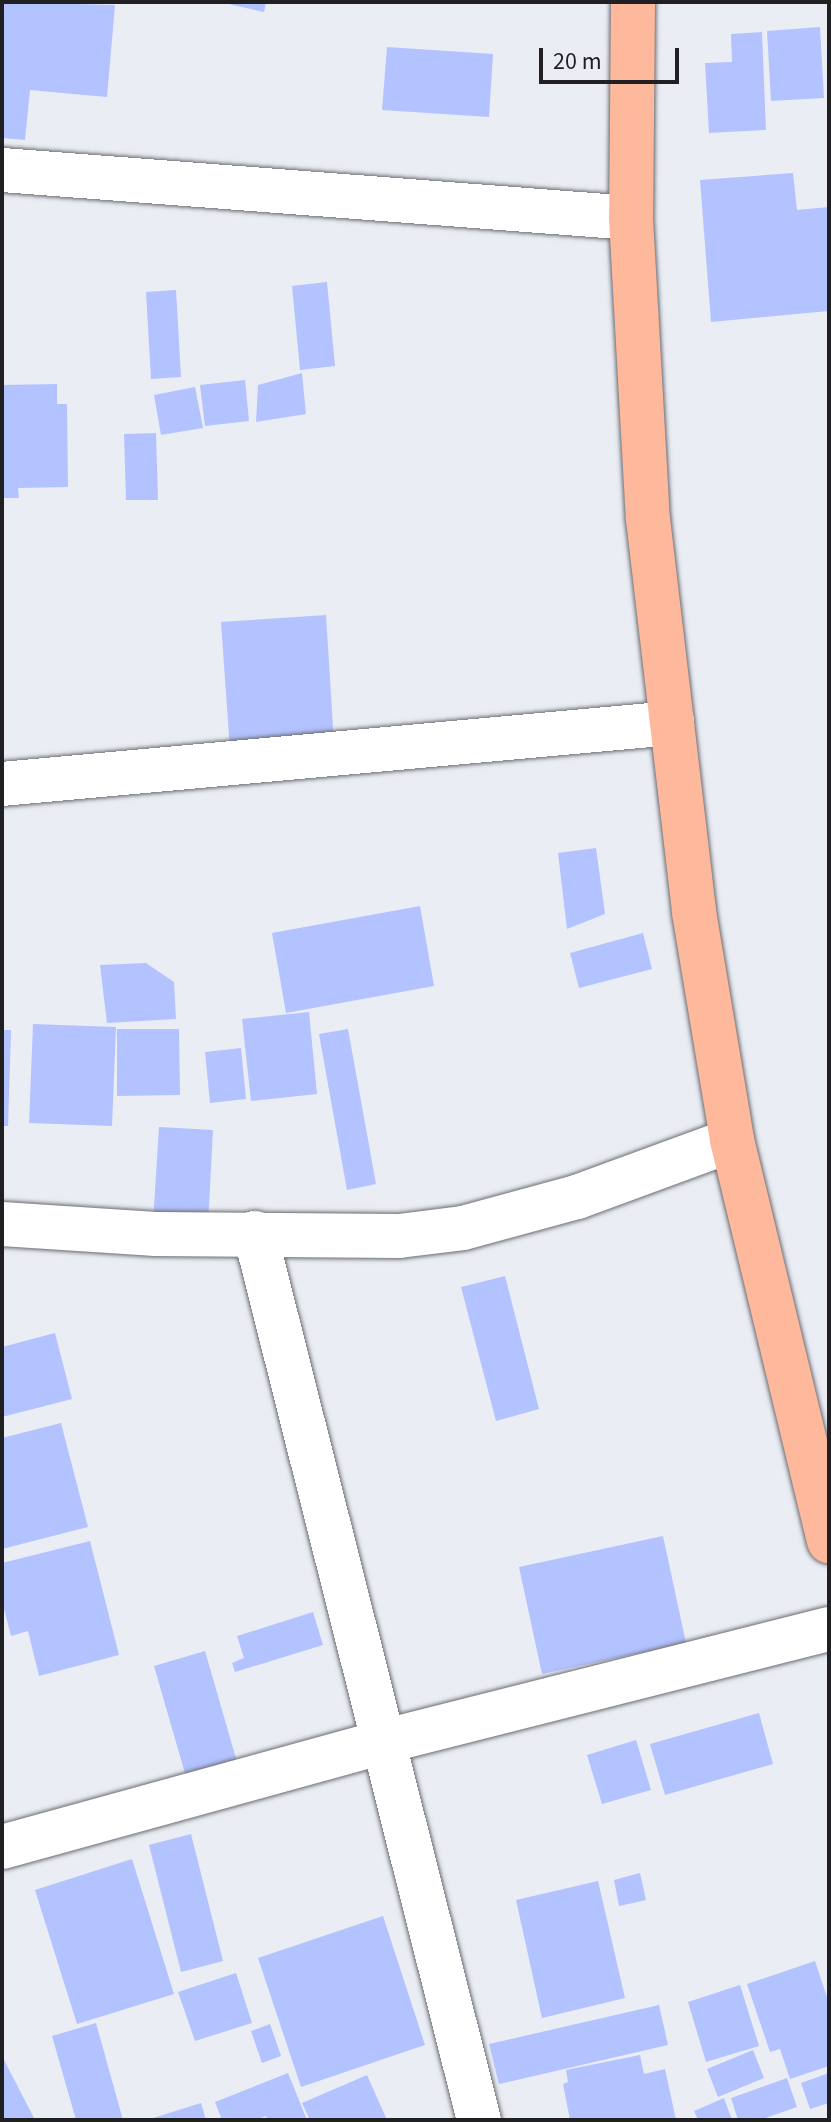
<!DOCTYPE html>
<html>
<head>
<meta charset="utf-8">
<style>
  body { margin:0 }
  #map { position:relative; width:831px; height:2122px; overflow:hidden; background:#ebedf4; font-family:"Source Sans 3",sans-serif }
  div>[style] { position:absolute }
  .building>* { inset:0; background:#b3c3ff }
  .roads { filter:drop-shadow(0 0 2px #6b6d73) drop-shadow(0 0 2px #6b6d73) }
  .minor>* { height:44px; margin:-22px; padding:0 22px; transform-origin:22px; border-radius:22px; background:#fff }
  .trunk>* { height:44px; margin:-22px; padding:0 22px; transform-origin:22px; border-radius:22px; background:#feb89b }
  span { translate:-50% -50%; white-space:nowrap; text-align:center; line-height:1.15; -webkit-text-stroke:6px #ebedf4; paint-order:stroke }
  .frame { position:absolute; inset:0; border:4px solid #202023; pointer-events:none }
  .scale { position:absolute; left:539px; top:48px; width:140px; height:36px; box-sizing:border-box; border:4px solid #202023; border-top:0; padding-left:10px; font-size:24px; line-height:28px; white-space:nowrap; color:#202023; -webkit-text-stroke:6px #ebedf4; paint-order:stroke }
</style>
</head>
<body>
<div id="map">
  <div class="building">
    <i style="clip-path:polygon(2px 2px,115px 5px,107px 97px,30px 90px,25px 140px,2px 138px)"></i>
    <i style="clip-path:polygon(220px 2px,266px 2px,264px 12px)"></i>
    <i style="clip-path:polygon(820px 27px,824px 98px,771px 101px,767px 31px)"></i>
    <i style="clip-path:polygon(762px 32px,766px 130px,709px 133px,705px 63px,732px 62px,731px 34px)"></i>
    <i style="clip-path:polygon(387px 47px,493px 54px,489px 117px,382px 110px)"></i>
    <i style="clip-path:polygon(793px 173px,797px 210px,829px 207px,829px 311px,711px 322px,700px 180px)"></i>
    <i style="clip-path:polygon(327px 282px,335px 366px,300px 370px,292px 286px)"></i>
    <i style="clip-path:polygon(176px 290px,181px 377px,151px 379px,146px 292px)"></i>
    <i style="clip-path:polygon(302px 373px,306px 414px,256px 422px,258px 385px)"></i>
    <i style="clip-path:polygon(245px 380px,249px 421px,205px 426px,200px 385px)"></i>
    <i style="clip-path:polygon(57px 384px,57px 404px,67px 404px,68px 487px,18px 488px,19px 498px,2px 498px,2px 385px)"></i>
    <i style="clip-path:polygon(195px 387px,203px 428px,161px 435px,154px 395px)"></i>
    <i style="clip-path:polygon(156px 433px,158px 500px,126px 500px,124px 434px)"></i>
    <i style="clip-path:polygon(326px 615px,334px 743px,230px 750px,221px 622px)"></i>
    <i style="clip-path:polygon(596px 848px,605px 914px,567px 929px,558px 853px)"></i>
    <i style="clip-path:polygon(420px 906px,434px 986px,286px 1013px,272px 933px)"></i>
    <i style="clip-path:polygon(643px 933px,652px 969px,579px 988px,570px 953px)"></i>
    <i style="clip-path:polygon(146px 963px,174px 982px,176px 1019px,107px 1023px,100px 965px)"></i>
    <i style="clip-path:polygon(309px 1012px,317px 1094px,251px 1101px,242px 1019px)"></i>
    <i style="clip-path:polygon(33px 1024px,116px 1027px,112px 1126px,29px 1123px)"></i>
    <i style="clip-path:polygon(117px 1029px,179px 1029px,180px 1095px,117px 1096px)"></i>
    <i style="clip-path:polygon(348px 1029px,376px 1184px,347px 1190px,319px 1034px)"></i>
    <i style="clip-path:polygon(2px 1030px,11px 1030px,8px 1126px,2px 1126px)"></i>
    <i style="clip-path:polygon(241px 1048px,246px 1099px,210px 1103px,205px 1052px)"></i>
    <i style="clip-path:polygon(159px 1127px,213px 1130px,208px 1225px,153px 1222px)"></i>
    <i style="clip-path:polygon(505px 1276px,539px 1409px,496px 1421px,461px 1287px)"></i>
    <i style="clip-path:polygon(55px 1333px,72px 1399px,2px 1417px,2px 1347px)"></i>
    <i style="clip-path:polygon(61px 1423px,88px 1527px,2px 1549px,2px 1438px)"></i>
    <i style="clip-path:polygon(663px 1536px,686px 1643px,542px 1674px,519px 1567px)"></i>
    <i style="clip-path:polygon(90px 1541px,119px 1655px,39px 1676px,28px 1631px,11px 1636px,2px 1601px,2px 1563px)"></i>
    <i style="clip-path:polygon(313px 1612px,323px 1645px,235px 1672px,232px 1663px,244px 1658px,237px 1636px)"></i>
    <i style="clip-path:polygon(205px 1651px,237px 1762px,186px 1777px,154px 1666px)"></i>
    <i style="clip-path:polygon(759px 1713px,773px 1764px,665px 1795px,650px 1744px)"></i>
    <i style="clip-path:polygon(636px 1740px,651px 1790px,602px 1804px,587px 1755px)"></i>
    <i style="clip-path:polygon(191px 1834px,223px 1961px,181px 1972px,149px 1845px)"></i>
    <i style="clip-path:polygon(132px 1859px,174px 1994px,77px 2024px,35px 1890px)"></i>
    <i style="clip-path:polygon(640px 1873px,646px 1900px,619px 1906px,614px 1880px)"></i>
    <i style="clip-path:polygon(598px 1881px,625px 1998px,542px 2018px,516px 1900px)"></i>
    <i style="clip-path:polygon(383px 1916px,425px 2045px,301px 2087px,258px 1958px)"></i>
    <i style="clip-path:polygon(815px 1961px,829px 2003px,829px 2066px,790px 2079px,780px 2049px,770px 2052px,747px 1984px)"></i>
    <i style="clip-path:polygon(236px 1973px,252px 2023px,195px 2041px,178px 1992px)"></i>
    <i style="clip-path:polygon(740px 1985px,759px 2046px,706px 2062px,688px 2002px)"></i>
    <i style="clip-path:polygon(659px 2005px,668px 2045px,499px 2084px,489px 2044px)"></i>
    <i style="clip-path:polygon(96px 2023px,123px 2120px,76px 2120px,52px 2036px)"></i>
    <i style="clip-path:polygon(270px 2024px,281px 2056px,262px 2063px,251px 2031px)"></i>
    <i style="clip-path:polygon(753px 2050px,764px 2078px,718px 2097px,707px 2069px)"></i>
    <i style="clip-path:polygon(640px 2055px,644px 2074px,665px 2069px,676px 2120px,570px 2120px,563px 2084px,568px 2082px,566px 2070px)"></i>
    <i style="clip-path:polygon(2px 2056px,35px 2120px,2px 2120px)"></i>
    <i style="clip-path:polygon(288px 2073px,307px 2120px,267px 2120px,266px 2116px,256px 2120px,222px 2120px,215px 2102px)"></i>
    <i style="clip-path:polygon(829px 2073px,829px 2103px,810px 2109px,801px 2083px)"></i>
    <i style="clip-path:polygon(367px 2075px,387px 2120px,310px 2120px,302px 2103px)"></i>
    <i style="clip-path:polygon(787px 2078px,797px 2107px,760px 2120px,738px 2120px,731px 2098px)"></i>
    <i style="clip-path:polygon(724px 2098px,732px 2120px,698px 2120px,694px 2111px)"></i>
    <i style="clip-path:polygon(201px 2103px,206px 2120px,150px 2120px,150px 2119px)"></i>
  </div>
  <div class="roads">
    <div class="minor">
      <i style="left:2px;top:170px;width:631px;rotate:4.36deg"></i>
      <i style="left:2px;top:784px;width:673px;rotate:-5.2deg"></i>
      <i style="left:2px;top:1224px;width:154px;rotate:3.7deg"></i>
      <i style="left:156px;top:1234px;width:243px;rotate:0.5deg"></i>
      <i style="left:399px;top:1236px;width:64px;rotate:-7.1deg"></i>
      <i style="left:463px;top:1228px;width:118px;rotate:-15.2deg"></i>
      <i style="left:577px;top:1197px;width:165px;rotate:-20.2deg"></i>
      <i style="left:255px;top:1233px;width:915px;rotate:75.83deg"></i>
      <i style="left:2px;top:1847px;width:394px;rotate:-15.4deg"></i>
      <i style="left:382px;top:1742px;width:461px;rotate:-14.2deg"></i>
    </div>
    <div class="trunk">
      <i style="left:633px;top:2px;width:216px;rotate:90.5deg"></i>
      <i style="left:631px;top:218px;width:301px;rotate:86.8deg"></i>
      <i style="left:648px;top:519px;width:396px;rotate:83.3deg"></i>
      <i style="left:694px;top:912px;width:231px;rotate:80.5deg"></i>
      <i style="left:732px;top:1140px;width:413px;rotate:76.4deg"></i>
    </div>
  </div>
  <div class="frame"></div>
  <div class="scale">20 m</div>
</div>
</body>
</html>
